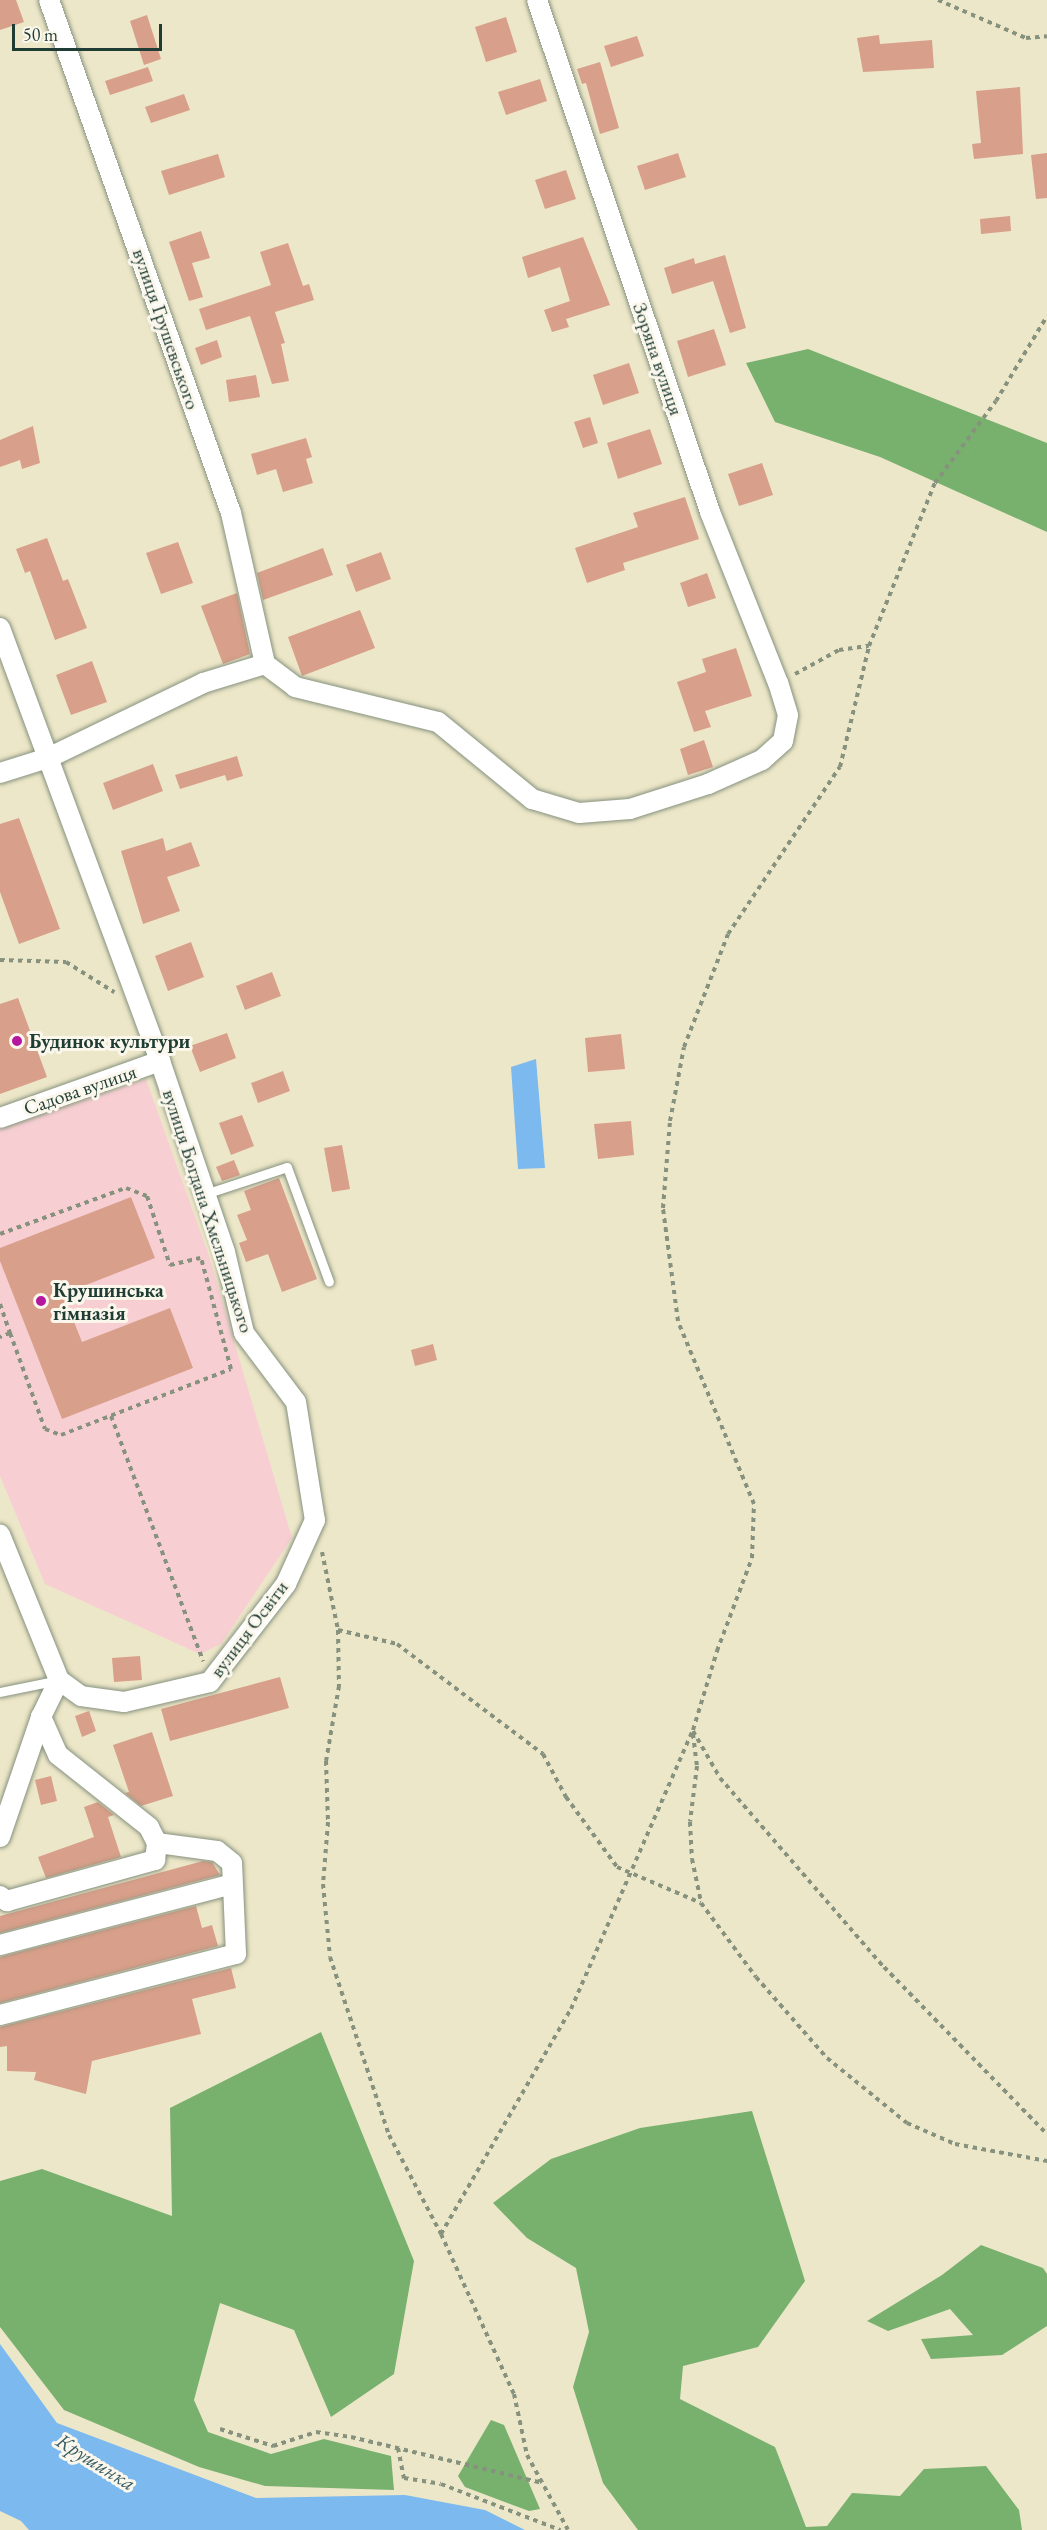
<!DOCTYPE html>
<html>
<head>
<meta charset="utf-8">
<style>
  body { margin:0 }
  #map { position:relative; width:1047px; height:2530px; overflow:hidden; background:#ede7c9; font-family:"EB Garamond",serif }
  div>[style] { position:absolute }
  .built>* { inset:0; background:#f7cfd3 }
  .forest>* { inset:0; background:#78b06e }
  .water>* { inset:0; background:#7bb9ee }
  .building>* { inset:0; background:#d89f8a }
  .path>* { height:4px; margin-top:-2px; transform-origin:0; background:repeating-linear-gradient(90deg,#86927e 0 4.5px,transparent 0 9px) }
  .roads { filter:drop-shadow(0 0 2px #86927e) drop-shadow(0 0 2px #86927e) }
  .service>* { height:9px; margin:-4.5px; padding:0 4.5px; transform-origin:4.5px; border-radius:4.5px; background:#fff }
  .minor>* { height:20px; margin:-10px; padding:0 10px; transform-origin:10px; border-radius:10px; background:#fff }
  .dots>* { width:16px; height:16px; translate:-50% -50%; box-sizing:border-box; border:3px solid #fbf7ec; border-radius:50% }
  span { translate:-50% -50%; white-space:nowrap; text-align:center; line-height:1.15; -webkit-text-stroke:6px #fbf7ec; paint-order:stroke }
  .street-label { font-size:20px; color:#1f3d34 }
  .poi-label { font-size:20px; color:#1f3d34; font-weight:700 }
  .left { translate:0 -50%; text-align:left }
  .water-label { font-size:21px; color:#365c62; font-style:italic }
  .scale { position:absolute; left:12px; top:24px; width:150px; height:27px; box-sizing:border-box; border:3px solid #1f3d34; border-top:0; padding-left:8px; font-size:18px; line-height:21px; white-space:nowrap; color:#1f3d34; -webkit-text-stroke:4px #fbf7ec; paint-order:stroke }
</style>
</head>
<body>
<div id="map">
  <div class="built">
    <i style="clip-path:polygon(146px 1079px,209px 1256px,292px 1538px,221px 1644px,200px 1654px,45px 1584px,0 1476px,0 1129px)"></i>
  </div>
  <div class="forest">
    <i style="clip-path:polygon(808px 349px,1047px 443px,1047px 532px,880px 457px,775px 422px,746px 363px)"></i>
    <i style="clip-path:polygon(321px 2032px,414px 2261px,394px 2374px,331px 2417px,294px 2330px,220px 2303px,194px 2400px,208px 2432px,271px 2454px,324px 2439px,391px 2456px,394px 2490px,265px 2486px,199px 2467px,64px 2410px,0 2327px,0 2181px,42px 2169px,172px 2216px,170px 2108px)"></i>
    <i style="clip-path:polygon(752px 2111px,805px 2281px,758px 2347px,683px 2366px,680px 2399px,775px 2447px,806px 2527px,827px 2526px,852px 2493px,900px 2496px,924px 2469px,986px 2466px,1019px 2510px,1022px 2530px,638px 2530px,603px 2483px,573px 2387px,589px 2332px,576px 2268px,527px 2238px,493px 2203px,551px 2159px,640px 2128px)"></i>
    <i style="clip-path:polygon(981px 2245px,1043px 2268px,1047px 2274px,1047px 2326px,1002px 2355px,931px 2359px,921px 2339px,973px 2335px,950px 2309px,888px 2331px,867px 2321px,942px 2275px)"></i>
    <i style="clip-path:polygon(491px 2420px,504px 2425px,540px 2509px,529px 2511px,465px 2487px,458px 2476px)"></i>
  </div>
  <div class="water">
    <i style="clip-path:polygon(536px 1059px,545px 1168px,518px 1169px,511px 1067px)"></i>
    <i style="clip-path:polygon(0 2344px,57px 2423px,256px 2498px,405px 2495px,485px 2510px,525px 2530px,29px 2530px,21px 2521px,0 2511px)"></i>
  </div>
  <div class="building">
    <i style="clip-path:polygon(0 0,16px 0,24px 22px,0 30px)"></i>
    <i style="clip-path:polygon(147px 15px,161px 59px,144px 65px,130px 21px)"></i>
    <i style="clip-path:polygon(506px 17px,517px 52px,486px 62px,475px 27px)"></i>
    <i style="clip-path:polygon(879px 35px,880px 44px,932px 40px,934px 68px,863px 72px,857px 38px)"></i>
    <i style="clip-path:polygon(637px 36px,644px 56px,611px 67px,604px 46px)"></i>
    <i style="clip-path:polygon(600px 62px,619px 128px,600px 134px,586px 83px,582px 84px,577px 69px)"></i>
    <i style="clip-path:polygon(148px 67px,153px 81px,110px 95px,105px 81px)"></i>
    <i style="clip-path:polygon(540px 79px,547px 101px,506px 115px,498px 92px)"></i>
    <i style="clip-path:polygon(1020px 87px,1023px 154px,974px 159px,972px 144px,981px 143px,976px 91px)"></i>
    <i style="clip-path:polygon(184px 94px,190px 110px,151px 123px,145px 107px)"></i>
    <i style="clip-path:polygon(678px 153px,686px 177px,645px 190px,637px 166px)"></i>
    <i style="clip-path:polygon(1047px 153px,1047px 198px,1036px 199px,1031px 155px)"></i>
    <i style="clip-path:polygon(218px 154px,225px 177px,169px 195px,161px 171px)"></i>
    <i style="clip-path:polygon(566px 170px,576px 199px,545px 209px,535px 180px)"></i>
    <i style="clip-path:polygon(1010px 216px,1011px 231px,981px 234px,980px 219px)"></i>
    <i style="clip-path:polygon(201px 231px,210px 258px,192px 263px,203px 297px,189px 301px,169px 242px)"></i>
    <i style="clip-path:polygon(583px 237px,610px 305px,566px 319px,569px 327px,552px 332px,544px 310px,570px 301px,560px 267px,528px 278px,522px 257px)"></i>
    <i style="clip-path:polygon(288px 243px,303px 286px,309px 284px,314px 300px,275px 312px,285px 343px,281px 344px,289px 381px,272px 384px,250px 316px,206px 330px,199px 309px,271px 285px,260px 252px)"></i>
    <i style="clip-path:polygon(725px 255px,746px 328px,730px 333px,713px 281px,672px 294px,664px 268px,694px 258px,695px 264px)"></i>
    <i style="clip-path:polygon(714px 329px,726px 365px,688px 377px,677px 341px)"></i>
    <i style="clip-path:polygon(217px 340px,222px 357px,201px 365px,195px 348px)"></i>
    <i style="clip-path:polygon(629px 363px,639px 393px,603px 405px,593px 375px)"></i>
    <i style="clip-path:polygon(256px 375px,260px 397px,229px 402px,226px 380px)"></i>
    <i style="clip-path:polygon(590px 417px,598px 443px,583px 448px,574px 422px)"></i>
    <i style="clip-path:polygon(33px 426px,40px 463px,22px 469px,20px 460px,0 467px,0 440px)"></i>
    <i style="clip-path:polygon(650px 429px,662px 464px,618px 479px,607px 443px)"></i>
    <i style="clip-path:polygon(306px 438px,312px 457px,306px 459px,313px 483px,283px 492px,276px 469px,257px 475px,251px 454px)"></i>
    <i style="clip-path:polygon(762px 463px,773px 495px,739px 506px,728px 474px)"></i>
    <i style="clip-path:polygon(685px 497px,699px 539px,623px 563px,625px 570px,587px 583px,575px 548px,638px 527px,633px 513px)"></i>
    <i style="clip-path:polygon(47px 538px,63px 581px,68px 579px,87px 628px,55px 640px,30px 571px,25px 573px,16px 549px)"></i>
    <i style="clip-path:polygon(178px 542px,193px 583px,161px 594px,146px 553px)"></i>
    <i style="clip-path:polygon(323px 548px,333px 575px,263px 600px,257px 573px)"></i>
    <i style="clip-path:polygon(381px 552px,391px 579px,356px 592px,346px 565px)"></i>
    <i style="clip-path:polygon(707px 573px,716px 598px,688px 607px,680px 583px)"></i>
    <i style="clip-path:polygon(237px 593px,250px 654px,223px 664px,201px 606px)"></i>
    <i style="clip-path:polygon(360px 610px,375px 648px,302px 676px,288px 637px)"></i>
    <i style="clip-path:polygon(736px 648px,752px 696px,705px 711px,711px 727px,694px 732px,677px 682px,706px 672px,702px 659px)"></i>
    <i style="clip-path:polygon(92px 661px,107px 702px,71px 715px,56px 675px)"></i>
    <i style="clip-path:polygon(704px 740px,713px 767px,688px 775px,680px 749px)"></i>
    <i style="clip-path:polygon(237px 756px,243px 776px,227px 781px,225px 775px,180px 789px,175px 775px)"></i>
    <i style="clip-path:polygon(153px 764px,163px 791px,113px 810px,103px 783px)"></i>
    <i style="clip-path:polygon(19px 818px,60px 929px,19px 944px,0 892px,0 824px)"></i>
    <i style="clip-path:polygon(163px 838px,166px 851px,191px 842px,200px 866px,167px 877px,180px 911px,143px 924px,121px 851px)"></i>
    <i style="clip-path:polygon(191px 942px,204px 977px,168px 991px,155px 956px)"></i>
    <i style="clip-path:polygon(272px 972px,281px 996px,245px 1010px,236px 986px)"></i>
    <i style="clip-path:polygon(18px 998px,47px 1077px,0 1094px,0 1004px)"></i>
    <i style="clip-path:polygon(227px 1033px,236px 1058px,200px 1072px,190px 1046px)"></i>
    <i style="clip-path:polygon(621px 1034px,625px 1069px,588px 1072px,585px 1038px)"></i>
    <i style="clip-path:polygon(283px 1071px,290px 1091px,258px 1103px,251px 1083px)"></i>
    <i style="clip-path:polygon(242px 1115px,254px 1146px,231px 1155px,219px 1123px)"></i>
    <i style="clip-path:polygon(631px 1121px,634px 1155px,598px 1159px,594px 1124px)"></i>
    <i style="clip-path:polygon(342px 1145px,350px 1189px,332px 1192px,324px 1148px)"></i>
    <i style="clip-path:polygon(234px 1160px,240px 1175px,222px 1181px,216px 1167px)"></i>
    <i style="clip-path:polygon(279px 1178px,317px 1279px,282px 1292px,268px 1254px,246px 1262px,239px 1243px,247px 1240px,237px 1215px,251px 1210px,244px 1191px)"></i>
    <i style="clip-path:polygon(131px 1197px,155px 1258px,63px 1294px,82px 1342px,170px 1308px,193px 1368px,62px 1419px,0 1261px,0 1248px)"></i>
    <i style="clip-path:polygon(433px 1344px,437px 1360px,415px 1366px,411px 1350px)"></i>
    <i style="clip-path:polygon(140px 1656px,142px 1680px,114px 1682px,112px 1658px)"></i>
    <i style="clip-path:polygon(280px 1677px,289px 1708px,170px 1741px,161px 1709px)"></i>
    <i style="clip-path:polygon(89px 1711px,96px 1731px,82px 1737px,75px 1716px)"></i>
    <i style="clip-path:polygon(152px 1732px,173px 1796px,141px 1806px,125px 1793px,129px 1792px,113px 1745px)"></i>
    <i style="clip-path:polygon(51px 1776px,57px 1801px,41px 1805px,35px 1780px)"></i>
    <i style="clip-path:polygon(98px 1802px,114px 1815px,108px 1817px,121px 1857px,46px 1878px,38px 1857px,94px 1837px,84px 1807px)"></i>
    <i style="clip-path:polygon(203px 1861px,212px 1862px,220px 1875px,0 1933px,0 1916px)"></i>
    <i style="clip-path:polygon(196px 1906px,202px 1928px,212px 1925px,218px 1946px,0 2003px,0 1957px)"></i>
    <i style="clip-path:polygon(231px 1968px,236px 1988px,192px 1999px,201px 2034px,92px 2061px,86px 2094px,34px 2080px,36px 2072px,7px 2071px,7px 2046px,0 2047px,0 2027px)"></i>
  </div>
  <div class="path">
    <i style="left:938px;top:0;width:96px;rotate:23.4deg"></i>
    <i style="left:1026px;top:38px;width:21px;rotate:-5deg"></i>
    <i style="left:795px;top:674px;width:50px;rotate:-28.6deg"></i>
    <i style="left:839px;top:650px;width:30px;rotate:-8deg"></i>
    <i style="left:0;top:960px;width:66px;rotate:1.7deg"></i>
    <i style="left:66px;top:962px;width:57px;rotate:32deg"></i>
    <i style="left:0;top:1234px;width:134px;rotate:-20.1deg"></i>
    <i style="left:126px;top:1188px;width:22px;rotate:21deg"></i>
    <i style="left:147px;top:1196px;width:73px;rotate:71.6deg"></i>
    <i style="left:170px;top:1265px;width:31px;rotate:-13deg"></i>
    <i style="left:0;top:1304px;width:31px;rotate:71deg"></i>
    <i style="left:10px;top:1333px;width:11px;rotate:158deg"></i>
    <i style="left:10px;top:1333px;width:102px;rotate:70deg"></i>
    <i style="left:45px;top:1429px;width:17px;rotate:21deg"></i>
    <i style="left:61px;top:1435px;width:182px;rotate:-21.2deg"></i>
    <i style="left:231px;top:1369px;width:115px;rotate:-105.1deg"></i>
    <i style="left:111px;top:1416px;width:262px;rotate:69.4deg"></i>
    <i style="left:322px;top:1552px;width:80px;rotate:78.4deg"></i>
    <i style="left:338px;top:1630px;width:56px;rotate:89deg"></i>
    <i style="left:339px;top:1686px;width:76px;rotate:99.8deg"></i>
    <i style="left:326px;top:1761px;width:61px;rotate:88.1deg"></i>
    <i style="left:328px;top:1822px;width:62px;rotate:94.6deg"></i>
    <i style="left:323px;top:1884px;width:73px;rotate:84.5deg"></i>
    <i style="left:330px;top:1957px;width:188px;rotate:71.7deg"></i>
    <i style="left:389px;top:2135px;width:112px;rotate:62.3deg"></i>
    <i style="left:441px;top:2234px;width:176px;rotate:65.5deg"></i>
    <i style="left:514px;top:2394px;width:62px;rotate:78deg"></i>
    <i style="left:527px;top:2455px;width:85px;rotate:61.3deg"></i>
    <i style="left:338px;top:1630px;width:61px;rotate:13.3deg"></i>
    <i style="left:397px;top:1644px;width:183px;rotate:37deg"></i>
    <i style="left:543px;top:1754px;width:49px;rotate:61.9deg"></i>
    <i style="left:566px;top:1797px;width:87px;rotate:53.9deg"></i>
    <i style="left:617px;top:1867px;width:91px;rotate:23.2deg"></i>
    <i style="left:701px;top:1903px;width:92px;rotate:53.4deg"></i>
    <i style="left:756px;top:1977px;width:108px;rotate:48.8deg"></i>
    <i style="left:827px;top:2058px;width:103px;rotate:39.1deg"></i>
    <i style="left:907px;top:2123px;width:52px;rotate:23.6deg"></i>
    <i style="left:955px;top:2144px;width:94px;rotate:10.5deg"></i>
    <i style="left:693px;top:1731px;width:54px;rotate:60.1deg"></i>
    <i style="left:720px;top:1778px;width:250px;rotate:49.1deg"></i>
    <i style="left:884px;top:1967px;width:233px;rotate:45.7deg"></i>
    <i style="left:693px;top:1734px;width:32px;rotate:83deg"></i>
    <i style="left:697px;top:1766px;width:56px;rotate:97.1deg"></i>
    <i style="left:690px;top:1822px;width:37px;rotate:87deg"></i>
    <i style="left:692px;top:1859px;width:44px;rotate:78.2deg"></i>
    <i style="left:441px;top:2234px;width:260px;rotate:-60deg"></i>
    <i style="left:571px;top:2009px;width:305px;rotate:-66.4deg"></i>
    <i style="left:693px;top:1730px;width:83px;rotate:-73.1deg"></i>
    <i style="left:717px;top:1651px;width:99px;rotate:-69.4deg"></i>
    <i style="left:752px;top:1558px;width:54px;rotate:-87.9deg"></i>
    <i style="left:754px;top:1504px;width:198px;rotate:-112.6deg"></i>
    <i style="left:678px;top:1321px;width:114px;rotate:-97.6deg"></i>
    <i style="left:663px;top:1208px;width:87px;rotate:-85.4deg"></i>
    <i style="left:670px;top:1121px;width:75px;rotate:-79.3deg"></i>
    <i style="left:684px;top:1047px;width:121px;rotate:-68.7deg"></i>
    <i style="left:728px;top:934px;width:201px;rotate:-56.2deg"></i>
    <i style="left:840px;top:767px;width:124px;rotate:-76.5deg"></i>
    <i style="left:869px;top:646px;width:176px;rotate:-68deg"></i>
    <i style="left:935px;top:483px;width:102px;rotate:-53.4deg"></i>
    <i style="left:996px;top:401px;width:99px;rotate:-59deg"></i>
    <i style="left:220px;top:2429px;width:56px;rotate:17.8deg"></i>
    <i style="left:273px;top:2446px;width:45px;rotate:-18deg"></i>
    <i style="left:316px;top:2432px;width:35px;rotate:8deg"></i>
    <i style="left:351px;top:2437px;width:196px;rotate:13.5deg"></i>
    <i style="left:398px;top:2448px;width:31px;rotate:79deg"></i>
    <i style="left:404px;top:2478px;width:37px;rotate:9deg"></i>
    <i style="left:441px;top:2484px;width:128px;rotate:21.1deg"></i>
  </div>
  <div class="roads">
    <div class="service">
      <i style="left:205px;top:1194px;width:86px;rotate:-18.2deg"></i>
      <i style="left:287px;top:1167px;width:122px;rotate:69.9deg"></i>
      <i style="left:0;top:1692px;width:60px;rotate:-11.5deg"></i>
    </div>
    <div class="minor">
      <i style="left:49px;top:0;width:544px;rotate:70.47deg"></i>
      <i style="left:231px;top:513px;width:155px;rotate:77.3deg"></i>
      <i style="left:0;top:628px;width:462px;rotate:69.7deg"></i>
      <i style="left:160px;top:1061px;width:202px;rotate:71.2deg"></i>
      <i style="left:225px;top:1252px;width:83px;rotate:76.8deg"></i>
      <i style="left:244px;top:1333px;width:86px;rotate:53deg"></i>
      <i style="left:296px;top:1402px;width:120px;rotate:80.9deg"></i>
      <i style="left:315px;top:1520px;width:70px;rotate:114.4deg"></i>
      <i style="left:286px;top:1584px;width:124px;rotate:127.8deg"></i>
      <i style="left:210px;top:1682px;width:88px;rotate:166.9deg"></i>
      <i style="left:124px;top:1702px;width:43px;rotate:-172.1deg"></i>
      <i style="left:81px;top:1696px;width:27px;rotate:-144deg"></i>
      <i style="left:59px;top:1680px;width:157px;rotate:-112.1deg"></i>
      <i style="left:0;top:773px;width:50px;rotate:-17.4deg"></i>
      <i style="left:48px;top:758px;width:172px;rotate:-25.8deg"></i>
      <i style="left:203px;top:683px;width:65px;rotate:-17deg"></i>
      <i style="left:265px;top:664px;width:38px;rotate:37deg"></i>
      <i style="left:295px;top:687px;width:147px;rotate:13.8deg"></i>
      <i style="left:438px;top:722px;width:122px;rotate:39.3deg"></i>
      <i style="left:532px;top:799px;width:49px;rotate:16.6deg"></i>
      <i style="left:579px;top:813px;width:51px;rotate:-4.5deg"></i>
      <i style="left:630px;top:809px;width:82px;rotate:-17.8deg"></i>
      <i style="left:708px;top:784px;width:59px;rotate:-24deg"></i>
      <i style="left:762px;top:760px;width:28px;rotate:-42deg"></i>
      <i style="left:783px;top:741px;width:26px;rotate:-79deg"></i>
      <i style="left:788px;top:715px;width:34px;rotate:-107deg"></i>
      <i style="left:778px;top:683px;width:184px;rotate:-111.7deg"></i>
      <i style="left:710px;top:512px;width:540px;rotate:-108.67deg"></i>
      <i style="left:0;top:1118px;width:170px;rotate:-19.6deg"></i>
      <i style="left:0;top:1837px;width:127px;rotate:-71.1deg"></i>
      <i style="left:41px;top:1717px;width:41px;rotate:-64.1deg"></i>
      <i style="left:0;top:1896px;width:9px;rotate:36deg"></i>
      <i style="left:7px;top:1901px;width:154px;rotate:-15.5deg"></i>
      <i style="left:155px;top:1860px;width:17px;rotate:-83deg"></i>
      <i style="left:157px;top:1843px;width:18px;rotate:-117deg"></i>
      <i style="left:149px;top:1827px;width:116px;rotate:-141.6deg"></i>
      <i style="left:58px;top:1755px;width:42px;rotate:-114.1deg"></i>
      <i style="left:0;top:1945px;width:240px;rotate:-14.7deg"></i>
      <i style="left:0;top:2015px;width:244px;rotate:-14.5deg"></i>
      <i style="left:236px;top:1954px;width:91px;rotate:-92.5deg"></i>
      <i style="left:232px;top:1863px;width:19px;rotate:-141deg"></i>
      <i style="left:217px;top:1851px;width:61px;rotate:-172.4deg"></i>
    </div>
  </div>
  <div class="dots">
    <i style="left:17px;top:1041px;background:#b5179e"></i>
    <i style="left:41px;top:1301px;background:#b5179e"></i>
  </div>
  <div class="street-label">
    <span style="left:166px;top:329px;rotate:71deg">вулиця Грушевського</span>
    <span style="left:658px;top:359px;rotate:71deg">Зоряна вулиця</span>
    <span style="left:80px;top:1090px;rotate:-19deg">Садова вулиця</span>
    <span style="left:208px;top:1211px;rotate:72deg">вулиця Богдана Хмельницького</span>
    <span style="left:249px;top:1629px;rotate:-53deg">вулиця Освіти</span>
  </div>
  <div class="poi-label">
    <span class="left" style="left:29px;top:1041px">Будинок культури</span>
    <span class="left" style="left:53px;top:1302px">Крушинська<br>гімназія</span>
  </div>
  <div class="water-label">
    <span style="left:96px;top:2462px;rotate:32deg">Крушинка</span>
  </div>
  <div class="scale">50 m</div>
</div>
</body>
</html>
